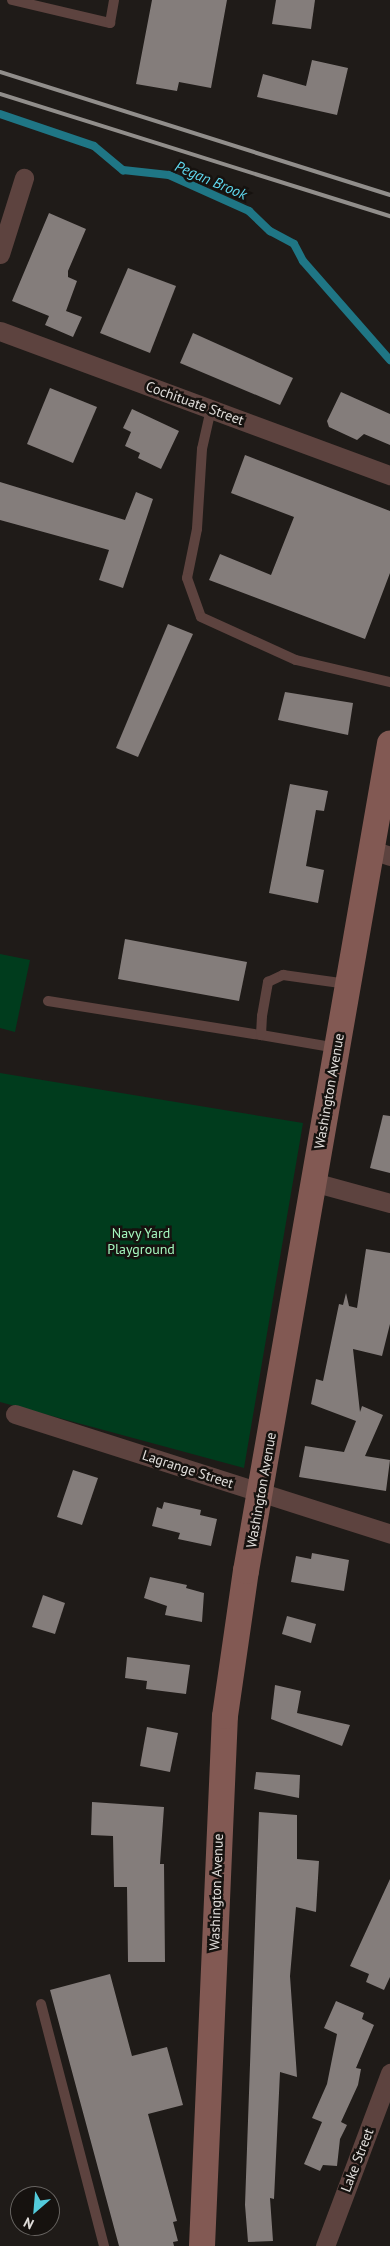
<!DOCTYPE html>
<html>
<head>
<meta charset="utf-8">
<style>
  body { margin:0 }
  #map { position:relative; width:390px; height:2246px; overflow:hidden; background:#1f1b18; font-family:"PT Sans",sans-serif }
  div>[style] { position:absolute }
  .green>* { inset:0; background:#003c1d }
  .stream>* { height:8px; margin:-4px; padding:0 4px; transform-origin:4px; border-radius:4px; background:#1f7685 }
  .building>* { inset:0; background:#847d7b }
  .lane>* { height:10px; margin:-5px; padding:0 5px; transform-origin:5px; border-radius:5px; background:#5d433f }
  .street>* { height:19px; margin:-9.5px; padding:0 9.5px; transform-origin:9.5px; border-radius:9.5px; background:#5d433f }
  .secondary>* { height:26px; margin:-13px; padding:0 13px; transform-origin:13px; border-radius:13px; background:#825953 }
  .rail>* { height:4px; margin:-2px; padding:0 2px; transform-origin:2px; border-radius:2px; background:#918e8b }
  span { translate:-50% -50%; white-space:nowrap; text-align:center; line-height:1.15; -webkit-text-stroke:5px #16120f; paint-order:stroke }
  .street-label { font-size:14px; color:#e1dedb }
  .park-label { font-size:14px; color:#a5f7be }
  .water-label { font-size:15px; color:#5fd8ef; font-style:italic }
  .north { position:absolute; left:10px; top:2186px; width:50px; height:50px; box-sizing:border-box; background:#16120f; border:1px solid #676461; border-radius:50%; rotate:207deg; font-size:14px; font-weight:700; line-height:20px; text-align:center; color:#e1dedb }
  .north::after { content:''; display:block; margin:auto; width:18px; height:22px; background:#53cbdb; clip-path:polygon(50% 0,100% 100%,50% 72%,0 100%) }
</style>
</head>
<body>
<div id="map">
  <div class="green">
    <i style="clip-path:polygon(0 954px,30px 960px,15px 1032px,0 1028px)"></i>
    <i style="clip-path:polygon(0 1073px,303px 1123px,244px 1468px,0 1402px)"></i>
  </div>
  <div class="stream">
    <i style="left:0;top:114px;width:99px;rotate:18.8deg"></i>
    <i style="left:94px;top:146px;width:38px;rotate:40deg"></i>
    <i style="left:123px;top:170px;width:46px;rotate:6.2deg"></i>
    <i style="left:169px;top:175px;width:88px;rotate:24.2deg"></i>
    <i style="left:249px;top:211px;width:29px;rotate:44deg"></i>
    <i style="left:270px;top:231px;width:27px;rotate:28deg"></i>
    <i style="left:294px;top:244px;width:19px;rotate:62deg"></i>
    <i style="left:303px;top:261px;width:132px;rotate:48.7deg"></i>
  </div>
  <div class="building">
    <i style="clip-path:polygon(152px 0,227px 0,211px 88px,179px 82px,177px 91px,136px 84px)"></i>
    <i style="clip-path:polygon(276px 0,315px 0,311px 29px,272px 24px)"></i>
    <i style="clip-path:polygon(312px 60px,348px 68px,337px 115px,257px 97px,263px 74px,306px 86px)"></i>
    <i style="clip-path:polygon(49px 213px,86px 229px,68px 271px,68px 277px,77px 281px,66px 311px,82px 317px,73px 337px,45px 325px,49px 316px,12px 301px)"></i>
    <i style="clip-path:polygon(128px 268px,176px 286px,150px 353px,100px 333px)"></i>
    <i style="clip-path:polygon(193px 333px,293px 378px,280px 405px,180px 363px)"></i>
    <i style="clip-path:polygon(50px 388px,97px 407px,73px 463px,27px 444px)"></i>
    <i style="clip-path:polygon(341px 392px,390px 414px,390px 445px,364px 434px,357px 440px,329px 427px,327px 421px)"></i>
    <i style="clip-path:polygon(132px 409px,179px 431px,161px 469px,138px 458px,140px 453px,125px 446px,131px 432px,123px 428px)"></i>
    <i style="clip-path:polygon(245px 455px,390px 511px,390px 573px,365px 639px,209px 580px,220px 554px,271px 575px,294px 517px,231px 493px)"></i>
    <i style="clip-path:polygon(0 482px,125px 520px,136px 492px,153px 499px,123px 588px,99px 580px,109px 550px,0 520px)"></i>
    <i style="clip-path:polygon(168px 624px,193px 634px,138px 757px,116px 748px)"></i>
    <i style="clip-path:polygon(285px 692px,353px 703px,348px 735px,278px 720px)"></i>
    <i style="clip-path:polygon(290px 784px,328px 791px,324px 811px,316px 810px,306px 866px,324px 870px,318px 903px,269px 893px)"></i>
    <i style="clip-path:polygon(125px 939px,247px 962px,239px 1001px,118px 979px)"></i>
    <i style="clip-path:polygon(383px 1115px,390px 1116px,390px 1173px,370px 1168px)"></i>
    <i style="clip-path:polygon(366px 1249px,390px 1253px,390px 1324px,382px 1356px,353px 1349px,360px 1412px,362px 1406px,383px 1415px,365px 1456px,390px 1460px,386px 1491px,299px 1477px,305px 1446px,344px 1452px,356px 1421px,311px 1404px,316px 1379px,323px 1381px,339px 1304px,343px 1305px,346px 1293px,349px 1306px,357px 1308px)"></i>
    <i style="clip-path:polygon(73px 1470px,98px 1478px,82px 1525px,57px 1517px)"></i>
    <i style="clip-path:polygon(164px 1502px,201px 1510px,200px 1515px,217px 1519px,211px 1546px,178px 1539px,180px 1533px,152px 1526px,157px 1507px,162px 1509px)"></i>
    <i style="clip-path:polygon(312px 1553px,349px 1560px,344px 1591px,291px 1582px,296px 1556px,311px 1559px)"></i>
    <i style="clip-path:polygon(150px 1577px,187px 1585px,186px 1588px,204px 1593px,202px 1622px,165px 1615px,167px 1606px,144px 1598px)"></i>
    <i style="clip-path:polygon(43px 1595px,65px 1603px,55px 1634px,32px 1627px)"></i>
    <i style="clip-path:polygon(287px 1616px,316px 1624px,311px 1643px,282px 1634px)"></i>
    <i style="clip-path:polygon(127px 1657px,190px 1665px,186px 1694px,146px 1689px,147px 1681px,125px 1678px)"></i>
    <i style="clip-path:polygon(275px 1685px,301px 1691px,297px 1713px,350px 1725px,342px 1746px,271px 1719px)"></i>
    <i style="clip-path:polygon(147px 1727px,178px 1733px,170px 1772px,140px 1766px)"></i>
    <i style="clip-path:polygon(256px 1772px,300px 1775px,299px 1798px,254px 1789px)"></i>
    <i style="clip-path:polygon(92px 1802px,164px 1807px,160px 1864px,164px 1864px,165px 1962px,128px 1962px,127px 1887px,114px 1887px,113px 1836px,91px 1835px)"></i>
    <i style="clip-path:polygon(259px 1812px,297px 1815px,297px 1859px,319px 1861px,316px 1912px,296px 1907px,290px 1976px,297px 2077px,280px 2072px,274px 2199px,270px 2198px,273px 2241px,248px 2242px,245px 2205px)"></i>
    <i style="clip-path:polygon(390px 1879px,390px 1977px,384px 1990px,366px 1982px,369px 1974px,350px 1966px)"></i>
    <i style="clip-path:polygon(110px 1974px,132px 2056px,167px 2047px,183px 2105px,148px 2114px,177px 2221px,173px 2222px,178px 2241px,173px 2242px,174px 2246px,119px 2246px,50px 1990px)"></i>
    <i style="clip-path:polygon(336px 2001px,364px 2013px,362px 2019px,374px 2025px,356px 2068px,361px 2069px,358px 2085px,341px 2122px,347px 2125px,340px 2139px,337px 2166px,323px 2165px,320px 2171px,304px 2164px,322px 2122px,312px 2118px,327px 2084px,337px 2034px,324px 2028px)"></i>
  </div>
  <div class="lane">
    <i style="left:12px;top:0;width:101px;rotate:13.2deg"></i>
    <i style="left:110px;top:23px;width:23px;rotate:-80deg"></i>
    <i style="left:211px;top:409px;width:41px;rotate:102.7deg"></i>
    <i style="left:202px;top:449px;width:80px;rotate:93.6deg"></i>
    <i style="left:197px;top:529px;width:50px;rotate:101.5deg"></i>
    <i style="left:187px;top:578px;width:41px;rotate:70.3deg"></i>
    <i style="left:201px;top:617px;width:104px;rotate:24.4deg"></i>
    <i style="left:296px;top:660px;width:97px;rotate:13.2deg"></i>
    <i style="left:48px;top:1001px;width:216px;rotate:9.1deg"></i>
    <i style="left:337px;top:1048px;width:77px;rotate:-170.3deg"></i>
    <i style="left:261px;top:1035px;width:19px;rotate:-87deg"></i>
    <i style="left:262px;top:1016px;width:35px;rotate:-80deg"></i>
    <i style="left:268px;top:982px;width:17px;rotate:-25deg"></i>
    <i style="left:283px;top:975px;width:65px;rotate:8deg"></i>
    <i style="left:41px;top:2004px;width:250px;rotate:75.4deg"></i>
  </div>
  <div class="street">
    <i style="left:0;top:254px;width:80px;rotate:-72.5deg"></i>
    <i style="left:0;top:331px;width:416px;rotate:20.3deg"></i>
    <i style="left:372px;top:850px;width:19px;rotate:18deg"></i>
    <i style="left:313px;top:1182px;width:80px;rotate:15.3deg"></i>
    <i style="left:15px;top:1414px;width:394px;rotate:17.7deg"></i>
    <i style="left:325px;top:2246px;width:185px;rotate:-69.4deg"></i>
  </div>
  <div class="secondary">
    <i style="left:202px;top:2246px;width:530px;rotate:-87.52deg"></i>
    <i style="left:225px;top:1716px;width:147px;rotate:-81.8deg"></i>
    <i style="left:246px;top:1571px;width:840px;rotate:-80.13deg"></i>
  </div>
  <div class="rail">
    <i style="left:0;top:72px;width:409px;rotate:17.5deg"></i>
    <i style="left:0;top:94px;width:409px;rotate:17.4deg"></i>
  </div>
  <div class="street-label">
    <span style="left:195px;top:403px;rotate:20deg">Cochituate Street</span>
    <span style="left:329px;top:1091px;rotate:-80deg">Washington Avenue</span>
    <span style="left:188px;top:1469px;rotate:18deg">Lagrange Street</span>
    <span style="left:261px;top:1490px;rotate:-80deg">Washington Avenue</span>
    <span style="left:216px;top:1892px;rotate:-88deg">Washington Avenue</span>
    <span style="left:357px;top:2160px;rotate:-69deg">Lake Street</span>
  </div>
  <div class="park-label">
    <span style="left:141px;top:1241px">Navy Yard<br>Playground</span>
  </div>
  <div class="water-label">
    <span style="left:211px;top:180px;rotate:23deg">Pegan Brook</span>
  </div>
  <div class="north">N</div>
</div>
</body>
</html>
